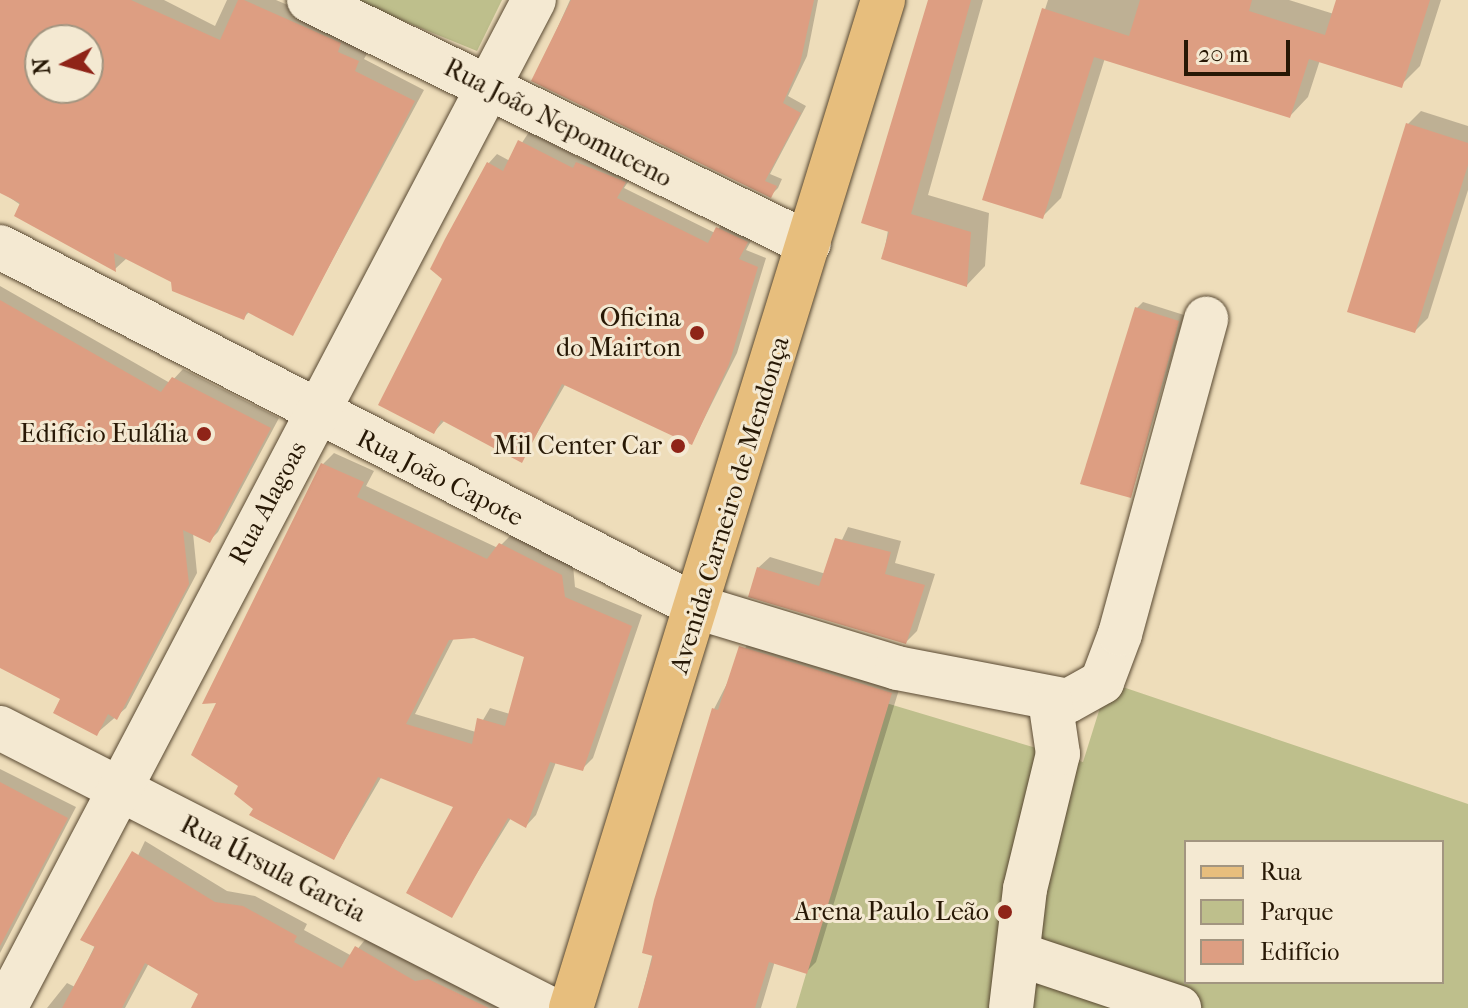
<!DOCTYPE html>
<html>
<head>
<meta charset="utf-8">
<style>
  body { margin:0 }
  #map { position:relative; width:1468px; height:1008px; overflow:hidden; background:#eeddba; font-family:"IM FELL French Canon",serif }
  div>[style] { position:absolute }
  .green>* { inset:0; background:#bebf8c }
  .shadow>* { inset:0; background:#0003 }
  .building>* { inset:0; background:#dd9e82 }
  .roads { filter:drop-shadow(0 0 2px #594932) drop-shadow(0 0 2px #594932) }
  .minor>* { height:44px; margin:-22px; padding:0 22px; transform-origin:22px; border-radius:22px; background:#f4e9d2 }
  .major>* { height:44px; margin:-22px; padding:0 22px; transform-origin:22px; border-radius:22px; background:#e7be7d }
  .dots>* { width:22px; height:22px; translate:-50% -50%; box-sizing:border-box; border:4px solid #f4e9d2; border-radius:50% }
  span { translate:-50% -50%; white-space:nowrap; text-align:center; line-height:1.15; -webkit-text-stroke:6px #f4e9d2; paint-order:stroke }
  .street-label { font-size:26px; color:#271805 }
  .poi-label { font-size:26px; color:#271805 }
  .right { translate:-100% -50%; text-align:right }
  .legend { position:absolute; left:1184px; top:840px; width:260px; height:144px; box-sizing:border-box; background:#f4e9d2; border:2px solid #a29580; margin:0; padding:10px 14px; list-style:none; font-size:24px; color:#271805 }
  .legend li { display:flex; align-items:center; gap:16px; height:40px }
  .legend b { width:40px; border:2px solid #a29580 }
  .north { position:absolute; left:24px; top:24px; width:80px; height:80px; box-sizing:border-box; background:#f4e9d2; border:2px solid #a29580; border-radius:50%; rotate:264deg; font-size:22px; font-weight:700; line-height:32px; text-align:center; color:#271805 }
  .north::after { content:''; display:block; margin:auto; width:28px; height:36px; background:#8f2418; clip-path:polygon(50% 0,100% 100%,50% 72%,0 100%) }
  .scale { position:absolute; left:1184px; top:40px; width:106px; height:36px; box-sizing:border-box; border:4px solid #271805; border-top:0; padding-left:10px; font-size:24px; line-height:28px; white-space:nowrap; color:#271805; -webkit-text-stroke:6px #f4e9d2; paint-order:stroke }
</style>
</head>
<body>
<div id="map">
  <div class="green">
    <i style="clip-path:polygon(352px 0,502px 0,477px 51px)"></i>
    <i style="clip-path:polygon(evenodd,1108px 682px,1468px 804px,1468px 1008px,796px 1008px,886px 703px,1083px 762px,1108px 682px,1186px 842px,1442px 842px,1442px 982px,1186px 982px,1186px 842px)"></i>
  </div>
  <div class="shadow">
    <i style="clip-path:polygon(0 0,87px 40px,40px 40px,40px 88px,88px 88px,88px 40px,128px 60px,56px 0,164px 0,215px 26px,227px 0,276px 0,351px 32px,369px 50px,364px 59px,424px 90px,293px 333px,250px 311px,243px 318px,127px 258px,115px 269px,0 191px)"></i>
    <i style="clip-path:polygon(570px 0,818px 0,807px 56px,788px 96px,806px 106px,770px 174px,782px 179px,778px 188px,771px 195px,534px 80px)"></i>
    <i style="clip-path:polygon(930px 0,983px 0,928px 195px,989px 213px,985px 266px,967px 285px,883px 258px)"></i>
    <i style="clip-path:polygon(1048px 0,1289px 0,1334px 14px,1339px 0,1441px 0,1420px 66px,1401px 85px,1320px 60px,1308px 97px,1290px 116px,1105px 58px,1061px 198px,1042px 217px,984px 199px)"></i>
    <i style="clip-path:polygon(1421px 111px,1468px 126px,1468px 190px,1428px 318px,1415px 331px,1408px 124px)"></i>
    <i style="clip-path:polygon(529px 132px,582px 159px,587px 154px,634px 173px,624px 188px,715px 233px,727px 218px,756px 232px,746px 250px,766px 258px,737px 353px,692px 443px,566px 383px,521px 461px,445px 420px,434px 432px,444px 279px,488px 164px,497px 154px,510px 161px)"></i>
    <i style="clip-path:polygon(0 286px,170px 383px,183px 369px,279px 418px,218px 532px,209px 541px,193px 533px,197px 573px,126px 708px,97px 733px,63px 698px,0 666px)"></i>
    <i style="clip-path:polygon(1143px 302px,1184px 315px,1131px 496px,1137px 308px)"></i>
    <i style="clip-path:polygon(evenodd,334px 453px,374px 471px,366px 486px,498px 548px,512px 534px,573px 565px,575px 587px,642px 615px,593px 758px,582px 769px,556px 762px,536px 815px,526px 826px,511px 818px,451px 915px,456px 806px,382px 776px,334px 858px,323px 464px,334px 453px,475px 635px,527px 656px,510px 714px,490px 708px,476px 732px,415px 714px,454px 638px,475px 635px)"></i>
    <i style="clip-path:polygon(848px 527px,901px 541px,895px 563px,935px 574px,917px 631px,906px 642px,758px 568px,770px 557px,826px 574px)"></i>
    <i style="clip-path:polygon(751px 637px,901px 683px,816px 962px,806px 972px,775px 961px,761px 1008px,639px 1008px,714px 709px)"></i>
    <i style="clip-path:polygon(0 769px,76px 807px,0 953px)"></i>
    <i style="clip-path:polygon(145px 841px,227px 891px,255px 896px,307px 924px,304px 930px,352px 956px,368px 936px,500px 1008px,211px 1008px,201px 993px,149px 963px,125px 1008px,47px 1008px,67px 983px,75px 987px)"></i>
  </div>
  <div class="building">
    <i style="clip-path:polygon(evenodd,0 0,131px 0,220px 40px,238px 0,244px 0,341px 43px,338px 52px,359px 61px,355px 71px,415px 101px,293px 336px,247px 312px,244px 320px,172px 291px,171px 282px,114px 253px,116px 272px,14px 216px,20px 203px,0 193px,0 0,40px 40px,88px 40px,88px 88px,40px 88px,40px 40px)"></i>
    <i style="clip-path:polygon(571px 0,814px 0,800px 64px,783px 103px,801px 113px,765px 181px,777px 186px,771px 198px,531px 81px)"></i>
    <i style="clip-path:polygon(928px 0,971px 0,911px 214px,971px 232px,967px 287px,881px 259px,889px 232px,861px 223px)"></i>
    <i style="clip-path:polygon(1140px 0,1252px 0,1249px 11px,1325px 35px,1336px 0,1430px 0,1402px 88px,1309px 59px,1290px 118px,1094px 57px,1043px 219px,982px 200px,1042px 8px,1129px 36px)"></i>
    <i style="clip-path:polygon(1406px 123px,1468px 143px,1468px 165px,1415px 333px,1347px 312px)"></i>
    <i style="clip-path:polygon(518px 140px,573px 168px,576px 162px,626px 182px,617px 198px,708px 243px,716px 227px,748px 242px,739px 259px,758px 267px,729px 364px,692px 445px,562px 384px,522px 463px,441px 420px,434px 434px,378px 405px,442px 279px,430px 269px,445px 239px,487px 162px,503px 171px)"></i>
    <i style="clip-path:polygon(0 300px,161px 392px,172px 377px,271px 428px,210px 543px,183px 530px,189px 584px,117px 720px,108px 714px,97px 736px,53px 713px,60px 699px,0 668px)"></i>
    <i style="clip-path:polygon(1135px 307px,1179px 321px,1131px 498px,1080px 484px)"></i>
    <i style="clip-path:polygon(evenodd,321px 463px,364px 482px,357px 497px,487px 559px,499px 543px,562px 575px,565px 597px,632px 626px,583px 771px,550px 762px,526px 828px,508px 818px,452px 918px,406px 893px,453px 807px,378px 777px,334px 860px,249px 815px,253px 809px,234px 794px,238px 786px,191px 755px,216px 703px,202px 704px,321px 463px,474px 638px,524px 657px,505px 726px,477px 718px,472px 744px,406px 724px,449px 640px,474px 638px)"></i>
    <i style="clip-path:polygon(835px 538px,891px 552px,885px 574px,925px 585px,906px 644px,748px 597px,757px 567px,819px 586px)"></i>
    <i style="clip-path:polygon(739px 646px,892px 693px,807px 974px,769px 962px,755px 1008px,638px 1008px,653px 956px,642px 953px,654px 900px,712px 708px,718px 710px)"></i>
    <i style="clip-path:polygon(0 782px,68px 818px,0 946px)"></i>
    <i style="clip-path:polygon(132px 851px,215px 902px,243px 906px,297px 936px,294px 942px,342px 968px,355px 946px,415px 981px,428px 979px,489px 1008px,191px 1008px,198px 994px,145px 963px,122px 1008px,62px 1008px,95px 947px,80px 940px)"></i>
  </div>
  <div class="roads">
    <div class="minor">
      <i style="left:309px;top:0;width:556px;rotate:26.01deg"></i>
      <i style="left:0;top:247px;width:788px;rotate:27.28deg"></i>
      <i style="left:700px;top:608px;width:206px;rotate:16.9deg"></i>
      <i style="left:897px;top:668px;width:174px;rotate:10.9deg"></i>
      <i style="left:1068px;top:701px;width:39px;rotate:-29deg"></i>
      <i style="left:1102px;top:682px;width:51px;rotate:-69.4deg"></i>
      <i style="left:1120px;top:634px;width:327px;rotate:-74.7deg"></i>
      <i style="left:0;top:728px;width:615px;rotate:27.06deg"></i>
      <i style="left:1018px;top:954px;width:170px;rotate:18.5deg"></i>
      <i style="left:5px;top:1008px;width:1138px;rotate:-62.31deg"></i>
      <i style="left:1011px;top:1008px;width:120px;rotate:-83.3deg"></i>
      <i style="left:1025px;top:889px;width:139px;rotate:-76.3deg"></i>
      <i style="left:1058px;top:754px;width:55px;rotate:-98.4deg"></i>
    </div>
    <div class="major">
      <i style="left:571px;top:1008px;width:1055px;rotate:-72.8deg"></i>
    </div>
  </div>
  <div class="dots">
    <i style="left:697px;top:333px;background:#8f2418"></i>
    <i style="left:204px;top:434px;background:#8f2418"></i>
    <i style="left:678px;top:446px;background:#8f2418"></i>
    <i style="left:1005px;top:912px;background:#8f2418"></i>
  </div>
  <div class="street-label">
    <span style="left:558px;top:123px;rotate:27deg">Rua João Nepomuceno</span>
    <span style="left:440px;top:478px;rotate:27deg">Rua João Capote</span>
    <span style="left:268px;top:503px;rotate:-62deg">Rua Alagoas</span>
    <span style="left:730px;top:505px;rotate:-73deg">Avenida Carneiro de Mendonça</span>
    <span style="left:273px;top:869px;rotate:27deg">Rua Úrsula Garcia</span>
  </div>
  <div class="poi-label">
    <span class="right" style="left:681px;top:333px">Oficina<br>do Mairton</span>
    <span class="right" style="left:188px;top:434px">Edifício Eulália</span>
    <span class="right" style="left:662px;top:446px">Mil Center Car</span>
    <span class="right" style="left:989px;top:912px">Arena Paulo Leão</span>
  </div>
  <ul class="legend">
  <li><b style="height:10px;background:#e7be7d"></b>Rua</li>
  <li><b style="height:22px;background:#bebf8c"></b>Parque</li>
  <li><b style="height:22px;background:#dd9e82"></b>Edifício</li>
  </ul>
  <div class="north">N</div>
  <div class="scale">20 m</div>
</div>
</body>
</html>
